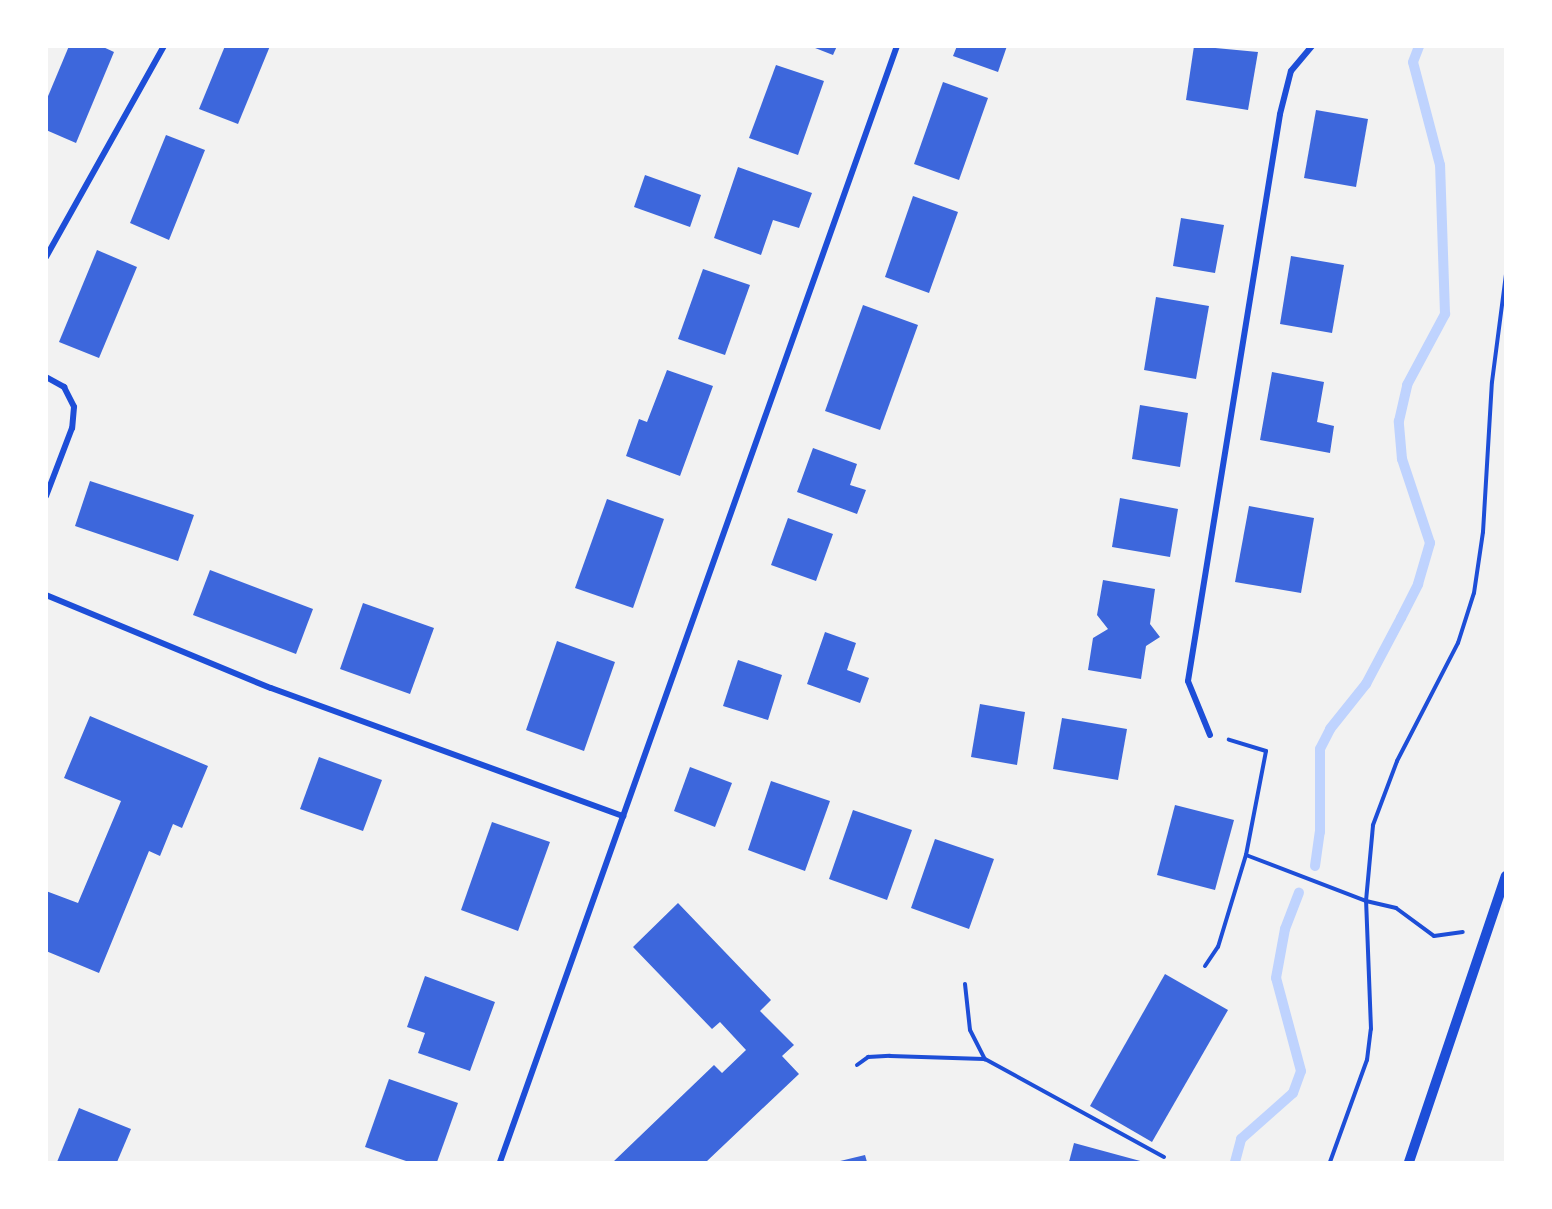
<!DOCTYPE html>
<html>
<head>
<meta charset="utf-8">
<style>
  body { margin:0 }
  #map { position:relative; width:1552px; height:1209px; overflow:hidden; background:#f2f2f2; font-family:"DejaVu Sans",sans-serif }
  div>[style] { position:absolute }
  .stream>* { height:10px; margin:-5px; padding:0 5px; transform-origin:5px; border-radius:5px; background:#bfd3fe }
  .building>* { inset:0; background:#3d67dc }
  .path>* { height:4px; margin:-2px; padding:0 2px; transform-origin:2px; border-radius:2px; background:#1d4ed8 }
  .minor>* { height:6px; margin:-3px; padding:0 3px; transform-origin:3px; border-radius:3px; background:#1d4ed8 }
  .tertiary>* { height:10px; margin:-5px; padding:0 5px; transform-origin:5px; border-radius:5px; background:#1d4ed8 }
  span { translate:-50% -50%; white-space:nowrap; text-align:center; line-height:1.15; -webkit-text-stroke:6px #fff; paint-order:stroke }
  .frame { position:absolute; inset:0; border:48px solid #fff; pointer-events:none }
</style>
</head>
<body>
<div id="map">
  <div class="stream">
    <i style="left:1315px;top:866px;width:34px;rotate:-82deg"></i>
    <i style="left:1320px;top:832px;width:83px;rotate:-90deg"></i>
    <i style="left:1320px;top:749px;width:22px;rotate:-63deg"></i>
    <i style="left:1330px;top:729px;width:58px;rotate:-51.3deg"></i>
    <i style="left:1366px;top:684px;width:75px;rotate:-62.1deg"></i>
    <i style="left:1401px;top:618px;width:38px;rotate:-63deg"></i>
    <i style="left:1418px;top:584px;width:43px;rotate:-73.7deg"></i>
    <i style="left:1430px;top:543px;width:89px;rotate:-108.4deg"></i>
    <i style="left:1402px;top:459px;width:38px;rotate:-95deg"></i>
    <i style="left:1399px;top:421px;width:37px;rotate:-77deg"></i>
    <i style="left:1407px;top:385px;width:81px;rotate:-61.8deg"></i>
    <i style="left:1445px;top:314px;width:149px;rotate:-91.9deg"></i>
    <i style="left:1440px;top:165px;width:106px;rotate:-104.7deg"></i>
    <i style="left:1413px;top:62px;width:17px;rotate:-69deg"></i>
    <i style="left:1235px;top:1162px;width:24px;rotate:-75deg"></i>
    <i style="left:1241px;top:1139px;width:69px;rotate:-41.5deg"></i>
    <i style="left:1293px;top:1093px;width:23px;rotate:-70deg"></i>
    <i style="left:1301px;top:1071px;width:96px;rotate:-105deg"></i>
    <i style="left:1276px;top:978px;width:50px;rotate:-79.6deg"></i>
    <i style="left:1285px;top:929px;width:39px;rotate:-69deg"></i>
  </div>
  <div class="building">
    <i style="clip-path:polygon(69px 46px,101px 46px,114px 52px,76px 143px,46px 130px,46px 101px)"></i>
    <i style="clip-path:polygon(225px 46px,270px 46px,238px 124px,199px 109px)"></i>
    <i style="clip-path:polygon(810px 46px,837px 46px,833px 55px)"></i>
    <i style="clip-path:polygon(957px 46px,1007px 46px,998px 72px,953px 56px)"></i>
    <i style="clip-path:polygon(1194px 46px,1258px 52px,1248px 110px,1186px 100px)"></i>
    <i style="clip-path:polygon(776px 65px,824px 81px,798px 155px,749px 138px)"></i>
    <i style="clip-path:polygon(943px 82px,988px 98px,959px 180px,914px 164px)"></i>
    <i style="clip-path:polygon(1316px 110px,1368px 119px,1356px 187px,1304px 178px)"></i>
    <i style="clip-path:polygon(166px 135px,205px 150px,169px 240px,130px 223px)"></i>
    <i style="clip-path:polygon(738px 167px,812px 193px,799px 228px,773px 220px,761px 255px,714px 238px)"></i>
    <i style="clip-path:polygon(645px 175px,701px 195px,690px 227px,634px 207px)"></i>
    <i style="clip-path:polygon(913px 196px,958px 212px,929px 293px,885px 277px)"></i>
    <i style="clip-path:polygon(1181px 218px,1224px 225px,1215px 273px,1173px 266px)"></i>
    <i style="clip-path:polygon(97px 250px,137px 267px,99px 358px,59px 342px)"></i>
    <i style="clip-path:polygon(1291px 256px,1344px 265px,1332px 333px,1280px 324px)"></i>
    <i style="clip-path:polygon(703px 269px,750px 285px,725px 355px,678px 339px)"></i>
    <i style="clip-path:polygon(1156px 297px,1209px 306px,1196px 379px,1144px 370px)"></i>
    <i style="clip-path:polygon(863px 305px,918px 325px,880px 430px,825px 411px)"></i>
    <i style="clip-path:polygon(667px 370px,713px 386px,680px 476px,626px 456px,639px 419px,647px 422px)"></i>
    <i style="clip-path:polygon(1272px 372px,1324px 382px,1317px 422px,1334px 426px,1330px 453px,1260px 440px)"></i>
    <i style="clip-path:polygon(1140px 405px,1188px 413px,1180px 467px,1132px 459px)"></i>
    <i style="clip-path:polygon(813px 448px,857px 464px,850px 485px,866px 490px,857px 514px,797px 492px)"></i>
    <i style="clip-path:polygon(90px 481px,194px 515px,178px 561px,75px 526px)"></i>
    <i style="clip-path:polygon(1120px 498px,1178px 509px,1170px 557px,1112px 547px)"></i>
    <i style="clip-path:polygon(607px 499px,664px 519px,633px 608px,575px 588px)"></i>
    <i style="clip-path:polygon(1249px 506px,1314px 518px,1301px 593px,1235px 582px)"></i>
    <i style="clip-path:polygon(788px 518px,833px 534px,816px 581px,771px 565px)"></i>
    <i style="clip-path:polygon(210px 570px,313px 609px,296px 654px,193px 615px)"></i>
    <i style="clip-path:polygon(1103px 580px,1155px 589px,1150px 624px,1160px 637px,1146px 646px,1141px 679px,1088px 670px,1093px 638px,1108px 629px,1097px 615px)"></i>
    <i style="clip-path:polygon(363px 603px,434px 628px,410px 694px,340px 669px)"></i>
    <i style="clip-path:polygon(825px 632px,856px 643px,847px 670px,869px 678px,860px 703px,807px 684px)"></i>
    <i style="clip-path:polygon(557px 641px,615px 662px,584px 751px,526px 730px)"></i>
    <i style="clip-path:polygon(738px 660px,782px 675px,768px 720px,723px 706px)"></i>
    <i style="clip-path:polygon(980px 704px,1025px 712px,1017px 765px,971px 757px)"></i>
    <i style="clip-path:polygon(90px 716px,208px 766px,182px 828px,173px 824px,160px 856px,149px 851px,99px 973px,46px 951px,46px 891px,78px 903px,121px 801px,64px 778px)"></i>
    <i style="clip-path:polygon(1062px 718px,1127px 729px,1118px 780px,1053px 769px)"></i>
    <i style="clip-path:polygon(319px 757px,382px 780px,363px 831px,300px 809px)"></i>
    <i style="clip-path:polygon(690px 767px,732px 783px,715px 827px,674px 811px)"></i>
    <i style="clip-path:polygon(771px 781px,830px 801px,805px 871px,748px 850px)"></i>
    <i style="clip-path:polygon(1175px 805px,1234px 820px,1215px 890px,1157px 875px)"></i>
    <i style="clip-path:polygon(853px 810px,912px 830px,887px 900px,829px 879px)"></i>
    <i style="clip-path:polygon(492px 822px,550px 842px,518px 931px,461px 910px)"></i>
    <i style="clip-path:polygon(935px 839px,994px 859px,969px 929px,911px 908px)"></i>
    <i style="clip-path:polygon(678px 903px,771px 1000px,760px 1011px,794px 1045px,782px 1056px,799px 1074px,706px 1162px,613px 1162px,714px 1065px,722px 1073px,746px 1050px,720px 1022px,712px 1029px,633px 947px)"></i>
    <i style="clip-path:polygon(1165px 974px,1228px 1010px,1152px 1142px,1090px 1106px)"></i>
    <i style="clip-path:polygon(425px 976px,495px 1002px,470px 1071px,418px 1053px,425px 1033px,407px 1027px)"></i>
    <i style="clip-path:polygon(389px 1079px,458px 1103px,437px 1162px,409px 1162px,365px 1147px)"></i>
    <i style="clip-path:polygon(79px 1108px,131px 1129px,117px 1162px,57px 1162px)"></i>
    <i style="clip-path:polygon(1074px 1143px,1144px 1162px,1069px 1162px)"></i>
    <i style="clip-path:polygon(865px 1155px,867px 1162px,836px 1162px)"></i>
  </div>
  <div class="path">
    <i style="left:1246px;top:855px;width:129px;rotate:21deg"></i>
    <i style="left:1366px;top:901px;width:31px;rotate:13deg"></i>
    <i style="left:1396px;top:908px;width:47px;rotate:36.4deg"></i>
    <i style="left:1434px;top:936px;width:29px;rotate:-8deg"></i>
    <i style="left:1205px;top:966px;width:23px;rotate:-56deg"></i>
    <i style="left:1218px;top:947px;width:96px;rotate:-73.1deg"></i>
    <i style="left:1246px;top:855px;width:106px;rotate:-79.1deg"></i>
    <i style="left:1266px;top:751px;width:39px;rotate:-163deg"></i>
    <i style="left:965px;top:984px;width:46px;rotate:83.8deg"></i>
    <i style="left:970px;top:1030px;width:33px;rotate:63deg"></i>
    <i style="left:985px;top:1059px;width:204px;rotate:28.7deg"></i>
    <i style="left:857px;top:1065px;width:14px;rotate:-36deg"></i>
    <i style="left:868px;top:1057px;width:22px;rotate:-3deg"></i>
    <i style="left:890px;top:1056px;width:94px;rotate:1.8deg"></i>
    <i style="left:1330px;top:1162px;width:109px;rotate:-70.1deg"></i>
    <i style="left:1367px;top:1060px;width:31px;rotate:-83deg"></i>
    <i style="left:1371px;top:1029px;width:128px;rotate:-92.2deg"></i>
    <i style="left:1366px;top:901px;width:76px;rotate:-84.7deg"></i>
    <i style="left:1373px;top:825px;width:68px;rotate:-69.4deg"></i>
    <i style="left:1397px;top:761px;width:133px;rotate:-62.7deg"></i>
    <i style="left:1458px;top:643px;width:52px;rotate:-72.3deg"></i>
    <i style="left:1474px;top:593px;width:62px;rotate:-81.6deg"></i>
    <i style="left:1483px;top:532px;width:150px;rotate:-86.6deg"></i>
    <i style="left:1492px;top:382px;width:109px;rotate:-82.6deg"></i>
  </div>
  <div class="minor">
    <i style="left:46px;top:257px;width:242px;rotate:-60.8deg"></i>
    <i style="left:46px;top:377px;width:21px;rotate:29deg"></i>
    <i style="left:64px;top:387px;width:22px;rotate:63deg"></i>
    <i style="left:74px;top:407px;width:21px;rotate:95deg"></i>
    <i style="left:72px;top:428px;width:73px;rotate:110.9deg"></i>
    <i style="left:46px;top:595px;width:243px;rotate:22.5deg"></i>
    <i style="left:271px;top:688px;width:375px;rotate:20deg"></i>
    <i style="left:1210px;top:735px;width:58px;rotate:-112.2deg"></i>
    <i style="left:1188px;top:681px;width:574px;rotate:-80.78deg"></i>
    <i style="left:1280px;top:114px;width:44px;rotate:-75.7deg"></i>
    <i style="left:1291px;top:71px;width:33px;rotate:-50deg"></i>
    <i style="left:500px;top:1162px;width:1185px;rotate:-70.42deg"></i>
  </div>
  <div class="tertiary">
    <i style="left:1409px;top:1162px;width:302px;rotate:-71.3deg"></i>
  </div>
  <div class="frame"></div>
</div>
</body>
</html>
